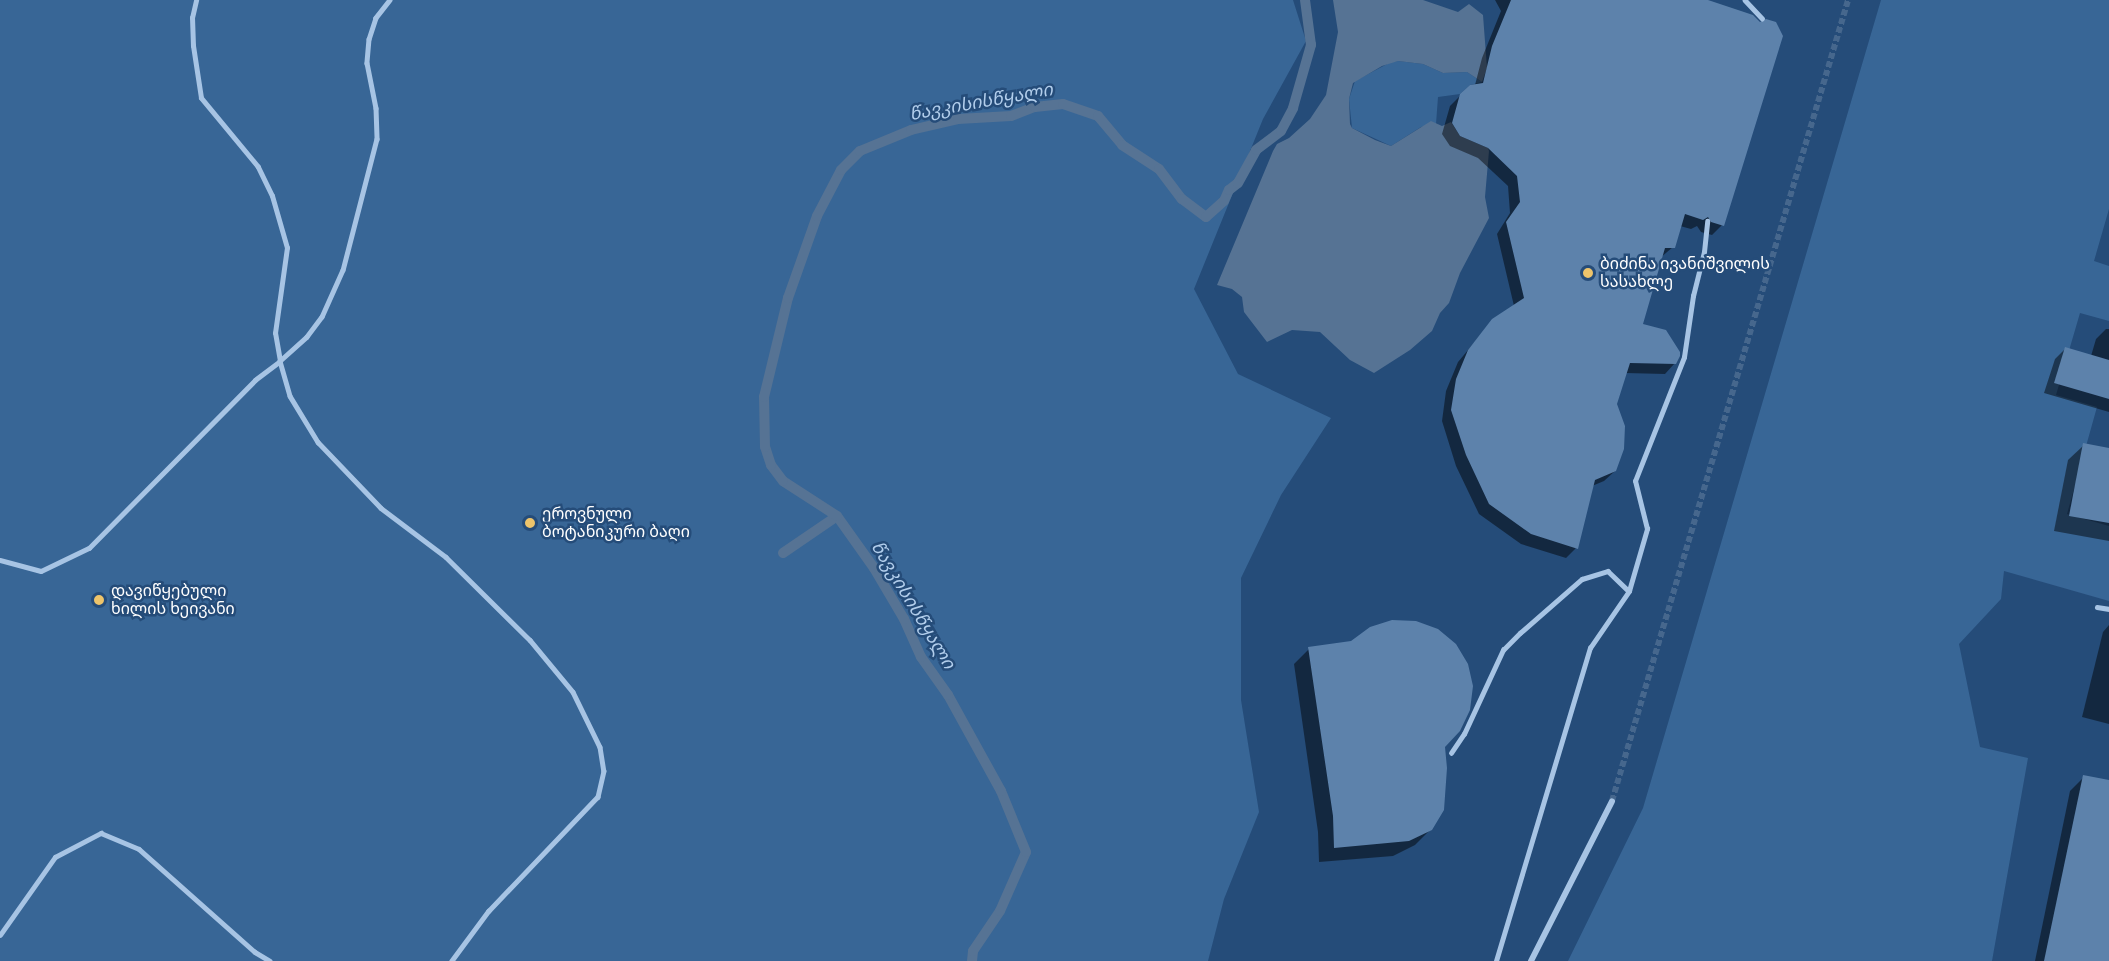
<!DOCTYPE html>
<html>
<head>
<meta charset="utf-8">
<style>
  body { margin:0 }
  #map { position:relative; width:2109px; height:961px; overflow:hidden; background:#254c79; font-family:Raleway,"Noto Sans Georgian",sans-serif }
  div>[style] { position:absolute }
  .green>* { inset:0; background:#386696 }
  .water>* { inset:0; background:#567394 }
  .shadow>* { inset:0; background:#0007 }
  .stream>* { height:10px; margin:-5px; padding:0 5px; transform-origin:5px; border-radius:5px; background:#567394 }
  .building>* { inset:0; background:#5d82ab }
  .minor-tunnel>* { height:6px; margin-top:-3px; transform-origin:0; background:repeating-linear-gradient(90deg,#46678d 0 6px,transparent 0 9px) }
  .service>* { height:4.5px; margin:-2.25px; padding:0 2.25px; transform-origin:2.25px; border-radius:2.25px; background:#a7c4e4 }
  .minor>* { height:6px; margin:-3px; padding:0 3px; transform-origin:3px; border-radius:3px; background:#a7c4e4 }
  .dots>* { width:16px; height:16px; translate:-50% -50%; box-sizing:border-box; border:3px solid #254c79; border-radius:50% }
  span { translate:-50% -50%; white-space:nowrap; text-align:center; line-height:1.15; -webkit-text-stroke:5px #254c79; paint-order:stroke }
  .poi-label { font-size:16px; color:#fff }
  .left { translate:0 -50%; text-align:left }
  .water-label { font-size:18px; color:#b2ceec; font-style:italic }
</style>
</head>
<body>
<div id="map">
  <div class="green">
    <i style="clip-path:polygon(0 0,1293px 0,1306px 41px,1263px 119px,1194px 289px,1238px 374px,1331px 418px,1281px 495px,1241px 578px,1241px 700px,1259px 812px,1224px 899px,1208px 961px,0 961px)"></i>
    <i style="clip-path:polygon(1881px 0,2109px 0,2109px 209px,2094px 261px,2109px 266px,2109px 321px,2080px 313px,2056px 395px,2097px 407px,2067px 514px,2109px 526px,2109px 601px,2004px 571px,2001px 599px,1959px 644px,1980px 747px,2028px 758px,1992px 961px,1568px 961px,1643px 808px)"></i>
    <i style="clip-path:polygon(1398px 61px,1423px 64px,1443px 73px,1467px 72px,1482px 82px,1470px 85px,1460px 94px,1438px 97px,1436px 124px,1421px 127px,1391px 146px,1352px 128px,1349px 99px,1355px 81px,1391px 62px)"></i>
  </div>
  <div class="water">
    <i style="clip-path:polygon(1333px 0,1423px 0,1458px 12px,1469px 4px,1483px 15px,1487px 68px,1482px 82px,1467px 72px,1443px 73px,1423px 64px,1398px 61px,1382px 66px,1353px 83px,1349px 99px,1350px 124px,1352px 128px,1375px 140px,1391px 146px,1431px 121px,1442px 126px,1451px 122px,1460px 136px,1488px 148px,1489px 151px,1485px 197px,1489px 218px,1460px 273px,1449px 303px,1440px 313px,1432px 331px,1410px 350px,1374px 373px,1350px 360px,1320px 332px,1292px 330px,1267px 342px,1244px 312px,1242px 297px,1232px 289px,1217px 285px,1273px 151px,1277px 144px,1289px 138px,1310px 119px,1326px 95px,1338px 32px)"></i>
  </div>
  <div class="shadow">
    <i style="clip-path:polygon(1495px 0,1703px 0,1722px 225px,1712px 235px,1701px 232px,1697px 226px,1691px 229px,1680px 226px,1673px 247px,1660px 258px,1641px 325px,1675px 363px,1665px 374px,1625px 373px,1616px 404px,1615px 471px,1604px 481px,1592px 486px,1576px 548px,1566px 558px,1521px 544px,1479px 514px,1456px 466px,1442px 421px,1446px 391px,1458px 362px,1493px 320px,1514px 306px,1497px 234px,1510px 213px,1508px 186px,1478px 158px,1450px 146px,1442px 134px,1450px 106px,1470px 86px,1475px 85px,1482px 58px,1501px 11px)"></i>
    <i style="clip-path:polygon(2106px 329px,2109px 329px,2109px 412px,2044px 393px,2055px 359px,2065px 349px,2091px 356px,2096px 339px)"></i>
    <i style="clip-path:polygon(2084px 445px,2109px 450px,2109px 541px,2054px 531px,2068px 460px)"></i>
    <i style="clip-path:polygon(2109px 625px,2109px 724px,2082px 717px,2103px 632px)"></i>
    <i style="clip-path:polygon(1309px 649px,1443px 747px,1431px 829px,1415px 845px,1393px 856px,1319px 862px,1318px 832px,1294px 664px)"></i>
    <i style="clip-path:polygon(2084px 777px,2109px 782px,2109px 961px,2035px 961px,2070px 791px)"></i>
  </div>
  <div class="stream">
    <i style="left:783px;top:553px;width:65px;rotate:-34.4deg"></i>
    <i style="left:972px;top:961px;width:10px;rotate:-84deg"></i>
    <i style="left:973px;top:951px;width:48px;rotate:-56deg"></i>
    <i style="left:1000px;top:911px;width:64px;rotate:-66.2deg"></i>
    <i style="left:1026px;top:852px;width:66px;rotate:-112.3deg"></i>
    <i style="left:1001px;top:791px;width:110px;rotate:-118.9deg"></i>
    <i style="left:948px;top:695px;width:47px;rotate:-125.4deg"></i>
    <i style="left:921px;top:657px;width:42px;rotate:-114.1deg"></i>
    <i style="left:904px;top:619px;width:59px;rotate:-120.5deg"></i>
    <i style="left:874px;top:568px;width:64px;rotate:-125.4deg"></i>
    <i style="left:837px;top:516px;width:64px;rotate:-147.1deg"></i>
    <i style="left:783px;top:481px;width:20px;rotate:-127deg"></i>
    <i style="left:771px;top:465px;width:19px;rotate:-108deg"></i>
    <i style="left:765px;top:447px;width:50px;rotate:-91.1deg"></i>
    <i style="left:764px;top:397px;width:102px;rotate:-76.4deg"></i>
    <i style="left:788px;top:298px;width:87px;rotate:-70.5deg"></i>
    <i style="left:817px;top:216px;width:52px;rotate:-62.4deg"></i>
    <i style="left:841px;top:170px;width:27px;rotate:-45deg"></i>
    <i style="left:860px;top:151px;width:55px;rotate:-22.4deg"></i>
    <i style="left:911px;top:130px;width:48px;rotate:-13.2deg"></i>
    <i style="left:958px;top:119px;width:53px;rotate:-3.2deg"></i>
    <i style="left:1011px;top:116px;width:26px;rotate:-21deg"></i>
    <i style="left:1035px;top:107px;width:28px;rotate:-6deg"></i>
    <i style="left:1063px;top:104px;width:37px;rotate:19deg"></i>
    <i style="left:1098px;top:116px;width:38px;rotate:50deg"></i>
    <i style="left:1122px;top:145px;width:44px;rotate:33deg"></i>
    <i style="left:1159px;top:169px;width:38px;rotate:53deg"></i>
    <i style="left:1182px;top:199px;width:30px;rotate:37deg"></i>
    <i style="left:1206px;top:217px;width:24px;rotate:-42deg"></i>
    <i style="left:1224px;top:201px;width:12px;rotate:-66deg"></i>
    <i style="left:1229px;top:190px;width:11px;rotate:-38deg"></i>
    <i style="left:1238px;top:183px;width:38px;rotate:-61deg"></i>
    <i style="left:1256px;top:150px;width:31px;rotate:-37deg"></i>
    <i style="left:1281px;top:131px;width:26px;rotate:-62deg"></i>
    <i style="left:1293px;top:108px;width:66px;rotate:-74.1deg"></i>
    <i style="left:1311px;top:45px;width:45px;rotate:-97.6deg"></i>
  </div>
  <div class="building">
    <i style="clip-path:polygon(1511px 0,1708px 0,1753px 15px,1760px 22px,1766px 19px,1776px 22px,1783px 36px,1724px 226px,1711px 222px,1708px 217px,1703px 220px,1685px 214px,1675px 248px,1665px 248px,1643px 324px,1666px 330px,1680px 352px,1680px 356px,1676px 364px,1630px 363px,1617px 404px,1625px 426px,1624px 449px,1616px 471px,1595px 480px,1578px 549px,1531px 534px,1489px 504px,1466px 455px,1451px 410px,1456px 379px,1468px 350px,1492px 319px,1524px 298px,1506px 222px,1520px 202px,1517px 176px,1488px 148px,1460px 136px,1452px 123px,1460px 94px,1470px 85px,1483px 83px,1492px 46px)"></i>
    <i style="clip-path:polygon(2065px 347px,2109px 360px,2109px 399px,2054px 383px)"></i>
    <i style="clip-path:polygon(2083px 443px,2109px 448px,2109px 523px,2069px 516px)"></i>
    <i style="clip-path:polygon(1392px 620px,1416px 621px,1438px 629px,1456px 644px,1468px 664px,1473px 686px,1470px 710px,1460px 731px,1445px 747px,1447px 768px,1444px 810px,1432px 830px,1409px 841px,1334px 848px,1333px 816px,1308px 647px,1351px 641px,1370px 627px)"></i>
    <i style="clip-path:polygon(2083px 775px,2109px 780px,2109px 961px,2044px 961px)"></i>
  </div>
  <div class="minor-tunnel">
    <i style="left:1612px;top:801px;width:835px;rotate:-73.58deg"></i>
  </div>
  <div class="service">
    <i style="left:390px;top:0;width:23px;rotate:128deg"></i>
    <i style="left:376px;top:18px;width:22px;rotate:108deg"></i>
    <i style="left:369px;top:39px;width:24px;rotate:95deg"></i>
    <i style="left:367px;top:63px;width:46px;rotate:78.7deg"></i>
    <i style="left:376px;top:108px;width:31px;rotate:88deg"></i>
    <i style="left:377px;top:139px;width:135px;rotate:104.5deg"></i>
    <i style="left:343px;top:270px;width:51px;rotate:114.1deg"></i>
    <i style="left:322px;top:317px;width:25px;rotate:127deg"></i>
    <i style="left:307px;top:337px;width:36px;rotate:138deg"></i>
    <i style="left:280px;top:361px;width:36px;rotate:74deg"></i>
    <i style="left:290px;top:396px;width:54px;rotate:58.7deg"></i>
    <i style="left:318px;top:442px;width:91px;rotate:46.3deg"></i>
    <i style="left:381px;top:508px;width:81px;rotate:37deg"></i>
    <i style="left:446px;top:557px;width:118px;rotate:44.7deg"></i>
    <i style="left:530px;top:640px;width:67px;rotate:50.4deg"></i>
    <i style="left:573px;top:692px;width:61px;rotate:63.9deg"></i>
    <i style="left:600px;top:747px;width:24px;rotate:81deg"></i>
    <i style="left:604px;top:771px;width:27px;rotate:103deg"></i>
    <i style="left:598px;top:797px;width:158px;rotate:133.7deg"></i>
    <i style="left:489px;top:911px;width:62px;rotate:126.5deg"></i>
    <i style="left:1745px;top:0;width:25px;rotate:47deg"></i>
    <i style="left:0;top:560px;width:42px;rotate:15deg"></i>
    <i style="left:41px;top:571px;width:53px;rotate:-25.6deg"></i>
    <i style="left:89px;top:548px;width:236px;rotate:-45.3deg"></i>
    <i style="left:255px;top:380px;width:31px;rotate:-37deg"></i>
    <i style="left:280px;top:361px;width:28px;rotate:-100deg"></i>
    <i style="left:275px;top:333px;width:86px;rotate:-82deg"></i>
    <i style="left:287px;top:248px;width:54px;rotate:-106.1deg"></i>
    <i style="left:272px;top:196px;width:32px;rotate:-116deg"></i>
    <i style="left:258px;top:167px;width:89px;rotate:-129.6deg"></i>
    <i style="left:201px;top:98px;width:53px;rotate:-98.7deg"></i>
    <i style="left:193px;top:46px;width:28px;rotate:-92deg"></i>
    <i style="left:192px;top:18px;width:18px;rotate:-77deg"></i>
    <i style="left:2097px;top:607px;width:12px;rotate:9deg"></i>
    <i style="left:1451px;top:753px;width:23px;rotate:-56deg"></i>
    <i style="left:1464px;top:734px;width:93px;rotate:-65.1deg"></i>
    <i style="left:1503px;top:650px;width:24px;rotate:-45deg"></i>
    <i style="left:1520px;top:633px;width:82px;rotate:-41.1deg"></i>
    <i style="left:1582px;top:579px;width:27px;rotate:-17deg"></i>
    <i style="left:1608px;top:571px;width:29px;rotate:44deg"></i>
    <i style="left:0;top:935px;width:95px;rotate:-54.8deg"></i>
    <i style="left:55px;top:857px;width:52px;rotate:-27.6deg"></i>
    <i style="left:101px;top:833px;width:41px;rotate:22.8deg"></i>
    <i style="left:139px;top:849px;width:155px;rotate:41.6deg"></i>
    <i style="left:255px;top:952px;width:17px;rotate:31deg"></i>
    <i style="left:1496px;top:961px;width:327px;rotate:-73.3deg"></i>
    <i style="left:1590px;top:648px;width:69px;rotate:-55.6deg"></i>
    <i style="left:1629px;top:591px;width:65px;rotate:-73.8deg"></i>
    <i style="left:1647px;top:529px;width:49px;rotate:-104deg"></i>
    <i style="left:1635px;top:481px;width:133px;rotate:-68.4deg"></i>
    <i style="left:1684px;top:357px;width:62px;rotate:-81.6deg"></i>
    <i style="left:1693px;top:296px;width:45px;rotate:-76deg"></i>
    <i style="left:1704px;top:252px;width:31px;rotate:-84deg"></i>
  </div>
  <div class="minor">
    <i style="left:1531px;top:961px;width:179px;rotate:-63.1deg"></i>
  </div>
  <div class="dots">
    <i style="left:1588px;top:273px;background:#edc46b"></i>
    <i style="left:530px;top:523px;background:#edc46b"></i>
    <i style="left:99px;top:600px;background:#edc46b"></i>
  </div>
  <div class="poi-label">
    <span class="left" style="left:1600px;top:273px">ბიძინა ივანიშვილის<br>სასახლე</span>
    <span class="left" style="left:542px;top:523px">ეროვნული<br>ბოტანიკური ბაღი</span>
    <span class="left" style="left:111px;top:600px">დავიწყებული<br>ხილის ხეივანი</span>
  </div>
  <div class="water-label">
    <span style="left:981px;top:102px;rotate:-10deg">წავკისისწყალი</span>
    <span style="left:913px;top:605px;rotate:59deg">წავკისისწყალი</span>
  </div>
</div>
</body>
</html>
